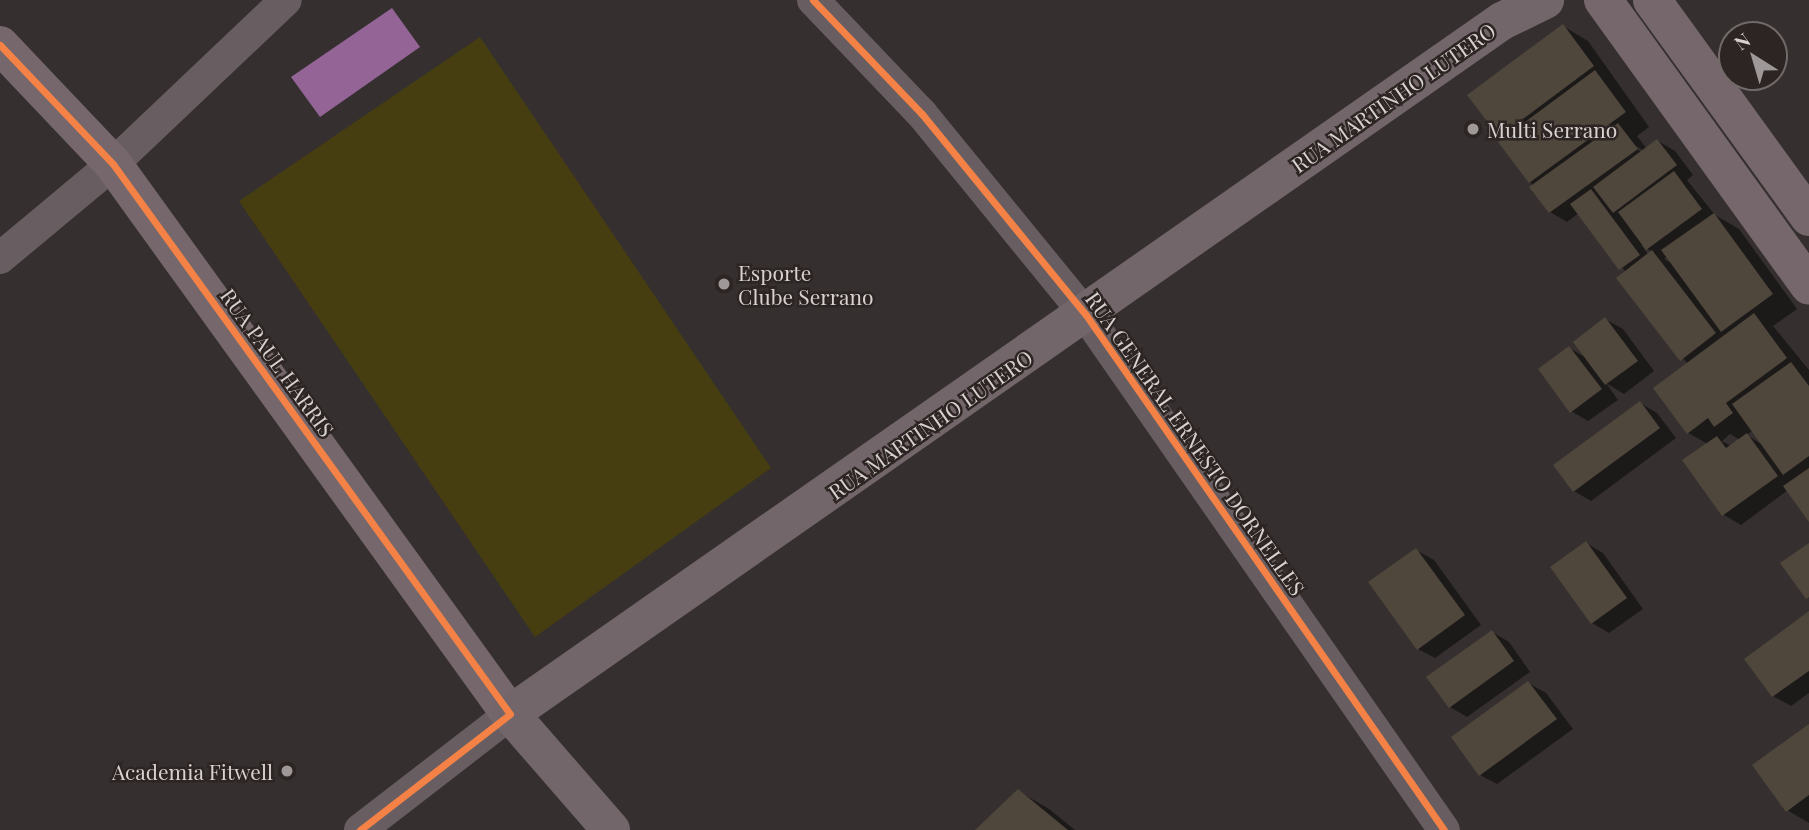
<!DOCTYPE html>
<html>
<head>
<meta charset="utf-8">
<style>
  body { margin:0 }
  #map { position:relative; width:1809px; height:830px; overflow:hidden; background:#35302f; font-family:"Playfair Display",serif }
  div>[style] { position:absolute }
  .green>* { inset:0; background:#463e11 }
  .water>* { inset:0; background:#946497 }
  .shadow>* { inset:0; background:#0007 }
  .building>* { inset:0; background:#4f463c }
  .street>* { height:32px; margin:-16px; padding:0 16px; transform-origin:16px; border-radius:16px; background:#685e61 }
  .secondary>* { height:38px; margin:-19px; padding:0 19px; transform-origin:19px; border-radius:19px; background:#75676b }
  .primary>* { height:38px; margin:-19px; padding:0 19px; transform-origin:19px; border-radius:19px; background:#73666a }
  .cycleway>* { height:7px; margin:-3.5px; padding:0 3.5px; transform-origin:3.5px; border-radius:3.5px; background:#f48246 }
  .dots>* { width:19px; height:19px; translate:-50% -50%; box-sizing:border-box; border:4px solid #2d2523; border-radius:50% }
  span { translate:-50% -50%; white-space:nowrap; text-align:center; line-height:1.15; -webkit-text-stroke:5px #2d2523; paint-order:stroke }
  .street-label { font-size:21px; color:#d7d1d0 }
  .poi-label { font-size:21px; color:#d7d1d0 }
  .left { translate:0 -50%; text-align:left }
  .right { translate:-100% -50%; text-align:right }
  .north { position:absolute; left:1718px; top:21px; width:70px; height:70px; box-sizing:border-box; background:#2d2523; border:2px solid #716a68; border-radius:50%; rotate:323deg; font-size:19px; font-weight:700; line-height:28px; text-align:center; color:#d7d1d0 }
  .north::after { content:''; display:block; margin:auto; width:24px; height:32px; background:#9e9998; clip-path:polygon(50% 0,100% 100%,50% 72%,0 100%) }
</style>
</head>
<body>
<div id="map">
  <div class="green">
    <i style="clip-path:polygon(480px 37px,771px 468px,535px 637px,239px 201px)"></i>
  </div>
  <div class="water">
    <i style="clip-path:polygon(392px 8px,420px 47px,320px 117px,291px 77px)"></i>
  </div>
  <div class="shadow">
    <i style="clip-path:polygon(evenodd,1563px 26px,1588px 41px,1649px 127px,1637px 136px,1647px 149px,1658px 141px,1675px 151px,1693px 175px,1687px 180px,1715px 215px,1739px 229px,1797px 309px,1773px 326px,1809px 370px,1809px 519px,1788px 490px,1741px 525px,1724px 515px,1708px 444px,1688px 433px,1688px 364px,1618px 278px,1626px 272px,1579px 213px,1567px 222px,1550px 212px,1500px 136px,1563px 26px,1631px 143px,1644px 151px,1642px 153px,1631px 143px,1563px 26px,1641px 245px,1642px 245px,1652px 252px,1648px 254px,1641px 245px,1563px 26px,1668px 256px,1674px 264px,1664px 259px,1668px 256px,1563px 26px,1753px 430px,1763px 445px,1747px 435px,1753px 430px,1563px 26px,1730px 434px,1740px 440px,1731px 446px,1722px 441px,1730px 434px)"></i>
    <i style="clip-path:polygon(1605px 319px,1623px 329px,1654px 371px,1624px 394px,1606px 383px,1618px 400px,1588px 421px,1571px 411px,1569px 348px,1587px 358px)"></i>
    <i style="clip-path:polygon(1640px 403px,1657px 413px,1676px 438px,1591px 501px,1574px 491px)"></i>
    <i style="clip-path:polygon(1586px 543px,1603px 553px,1643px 609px,1609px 633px,1592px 623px)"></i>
    <i style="clip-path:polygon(1416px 550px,1434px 560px,1481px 625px,1435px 658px,1418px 649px)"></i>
    <i style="clip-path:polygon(1809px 614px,1809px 693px,1791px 706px,1773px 696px,1746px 659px)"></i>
    <i style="clip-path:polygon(1492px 632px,1509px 642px,1530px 672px,1467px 717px,1450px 707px)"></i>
    <i style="clip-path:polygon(1528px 683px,1546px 693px,1573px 729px,1497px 784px,1480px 775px)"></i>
    <i style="clip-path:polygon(1809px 726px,1809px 823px,1787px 810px)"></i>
    <i style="clip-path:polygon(1018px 791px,1049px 809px,1075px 830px,978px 830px)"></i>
  </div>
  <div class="building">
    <i style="clip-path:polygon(1563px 24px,1594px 66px,1499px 137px,1467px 95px)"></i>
    <i style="clip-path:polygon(1595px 70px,1626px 112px,1529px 183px,1498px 142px)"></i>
    <i style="clip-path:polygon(1618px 123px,1638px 149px,1549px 213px,1529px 187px)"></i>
    <i style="clip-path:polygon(1657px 139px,1677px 165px,1613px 213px,1593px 187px)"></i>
    <i style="clip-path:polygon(1674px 171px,1702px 209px,1646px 250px,1618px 212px)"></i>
    <i style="clip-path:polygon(1591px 189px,1640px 255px,1619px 270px,1570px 204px)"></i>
    <i style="clip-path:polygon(1714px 213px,1773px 294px,1721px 332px,1661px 250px)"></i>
    <i style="clip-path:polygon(1652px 250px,1716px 333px,1680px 361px,1616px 278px)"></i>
    <i style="clip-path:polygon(1754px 313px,1787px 358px,1726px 403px,1733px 413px,1714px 427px,1708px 418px,1687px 434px,1653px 388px)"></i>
    <i style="clip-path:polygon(1605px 317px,1638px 361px,1605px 385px,1573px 342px)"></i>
    <i style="clip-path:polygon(1569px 346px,1602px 389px,1570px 413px,1538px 369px)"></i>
    <i style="clip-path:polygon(1791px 362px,1809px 386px,1809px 456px,1783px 475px,1732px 404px)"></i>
    <i style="clip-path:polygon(1640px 401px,1660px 428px,1573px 492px,1553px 465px)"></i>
    <i style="clip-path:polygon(1747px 433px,1778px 476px,1722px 516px,1682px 460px,1717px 436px,1726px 448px)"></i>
    <i style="clip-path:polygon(1809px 468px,1809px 522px,1783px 486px)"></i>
    <i style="clip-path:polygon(1586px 541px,1627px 598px,1591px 624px,1550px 567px)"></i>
    <i style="clip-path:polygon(1809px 543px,1809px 597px,1806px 599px,1780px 563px)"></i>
    <i style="clip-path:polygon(1416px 548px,1465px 615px,1417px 650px,1368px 582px)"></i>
    <i style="clip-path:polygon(1809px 611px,1809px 671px,1772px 697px,1744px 659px)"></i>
    <i style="clip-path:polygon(1492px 630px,1514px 661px,1449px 708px,1426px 677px)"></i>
    <i style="clip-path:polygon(1528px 681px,1557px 719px,1479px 776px,1451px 737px)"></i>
    <i style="clip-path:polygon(1809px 724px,1809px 795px,1786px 812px,1752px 765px)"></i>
    <i style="clip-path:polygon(1018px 789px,1068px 830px,975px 830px)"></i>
  </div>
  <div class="street">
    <i style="left:813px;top:0;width:158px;rotate:46.3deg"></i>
    <i style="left:922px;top:114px;width:259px;rotate:50.8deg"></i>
    <i style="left:1086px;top:315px;width:627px;rotate:55.2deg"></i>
    <i style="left:0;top:258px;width:147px;rotate:-39.8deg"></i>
    <i style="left:113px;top:164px;width:238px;rotate:-43.5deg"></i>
    <i style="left:360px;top:830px;width:190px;rotate:-37.7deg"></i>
  </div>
  <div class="secondary">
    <i style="left:1603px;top:0;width:352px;rotate:54.2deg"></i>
    <i style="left:1652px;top:0;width:268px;rotate:54.1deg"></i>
    <i style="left:0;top:45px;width:164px;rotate:46.5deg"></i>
    <i style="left:113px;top:164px;width:678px;rotate:54.18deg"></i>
  </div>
  <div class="primary">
    <i style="left:611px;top:830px;width:154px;rotate:-131deg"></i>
    <i style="left:510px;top:714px;width:1210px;rotate:-34.94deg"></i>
    <i style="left:1502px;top:21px;width:48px;rotate:-26deg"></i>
  </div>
  <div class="cycleway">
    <i style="left:813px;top:0;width:158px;rotate:46.3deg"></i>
    <i style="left:922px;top:114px;width:259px;rotate:50.8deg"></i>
    <i style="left:1086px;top:315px;width:627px;rotate:55.2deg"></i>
    <i style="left:0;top:45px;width:164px;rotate:46.5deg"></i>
    <i style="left:113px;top:164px;width:678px;rotate:54.18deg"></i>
    <i style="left:510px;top:714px;width:190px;rotate:142.3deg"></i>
  </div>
  <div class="dots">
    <i style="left:1473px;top:129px;background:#9e9998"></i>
    <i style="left:724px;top:284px;background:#9e9998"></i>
    <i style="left:287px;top:771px;background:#9e9998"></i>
  </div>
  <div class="street-label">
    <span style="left:1393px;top:97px;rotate:-35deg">RUA MARTINHO LUTERO</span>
    <span style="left:278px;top:362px;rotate:54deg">RUA PAUL HARRIS</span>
    <span style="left:930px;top:424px;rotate:-35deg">RUA MARTINHO LUTERO</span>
    <span style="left:1196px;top:443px;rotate:55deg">RUA GENERAL ERNESTO DORNELLES</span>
  </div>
  <div class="poi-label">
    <span class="left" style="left:1487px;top:129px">Multi Serrano</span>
    <span class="left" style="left:738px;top:284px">Esporte<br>Clube Serrano</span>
    <span class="right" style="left:273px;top:771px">Academia Fitwell</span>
  </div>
  <div class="north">N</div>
</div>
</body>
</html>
